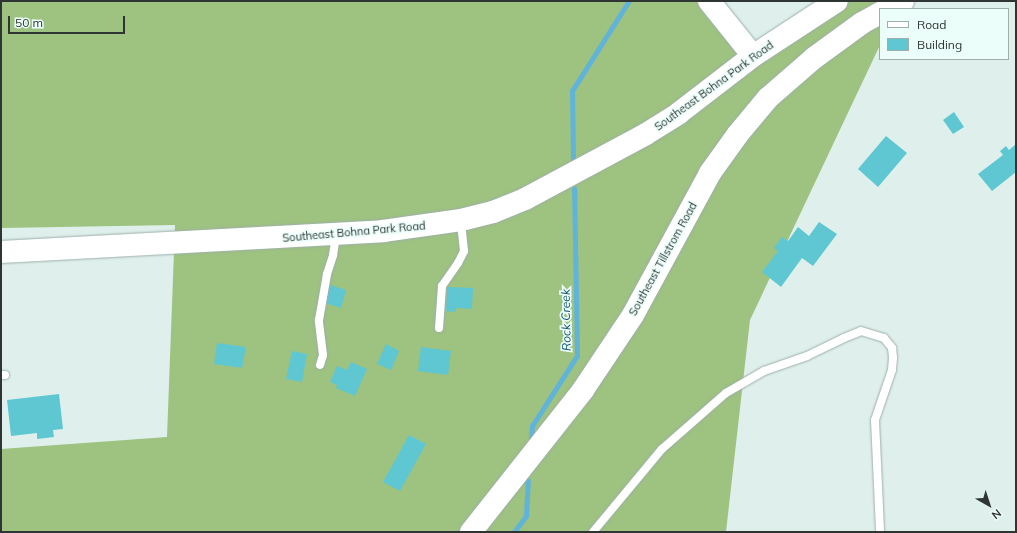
<!DOCTYPE html>
<html>
<head>
<meta charset="utf-8">
<style>
  body { margin:0 }
  #map { position:relative; width:1017px; height:533px; overflow:hidden; background:#dff0ec; font-family:Mulish,sans-serif }
  div>[style] { position:absolute }
  .forest>* { inset:0; background:#9ec280 }
  .stream>* { height:4.5px; margin:-2.25px; padding:0 2.25px; transform-origin:2.25px; border-radius:2.25px; background:#60b4d9 }
  .building>* { inset:0; background:#5ec7d2 }
  .roads { filter:drop-shadow(0 0 1px #9eafab) drop-shadow(0 0 1px #9eafab) }
  .lane>* { height:8px; margin:-4px; padding:0 4px; transform-origin:4px; border-radius:4px; background:#fff }
  .secondary>* { height:22px; margin:-11px; padding:0 11px; transform-origin:11px; border-radius:11px; background:#fff }
  span { translate:-50% -50%; white-space:nowrap; text-align:center; line-height:1.15; -webkit-text-stroke:3.5px #ecfefa; paint-order:stroke }
  .street-label { font-size:11px; color:#2e3533 }
  .water-label { font-size:12px; color:#145771; font-style:italic }
  .frame { position:absolute; inset:0; border:2px solid #2e3533; pointer-events:none }
  .legend { position:absolute; left:879px; top:8px; width:130px; height:52px; box-sizing:border-box; background:#ecfefa; border:1px solid #a0aeaa; margin:0; padding:5px 7px; list-style:none; font-size:12px; color:#2e3533 }
  .legend li { display:flex; align-items:center; gap:8px; height:20px }
  .legend b { width:20px; border:1px solid #a0aeaa }
  .north { position:absolute; left:969px; top:485px; width:40px; height:40px; -webkit-text-stroke:3px #ecfefa; paint-order:stroke; rotate:141deg; font-size:11px; font-weight:700; line-height:16px; text-align:center; color:#2e3533 }
  .north::after { content:''; display:block; margin:auto; width:14px; height:18px; background:#2e3533; clip-path:polygon(50% 0,100% 100%,50% 72%,0 100%) }
  .scale { position:absolute; left:8px; top:16px; width:117px; height:18px; box-sizing:border-box; border:2px solid #2e3533; border-top:0; padding-left:5px; font-size:12px; line-height:14px; white-space:nowrap; color:#2e3533; -webkit-text-stroke:3px #ecfefa; paint-order:stroke }
</style>
</head>
<body>
<div id="map">
  <div class="forest">
    <i style="clip-path:polygon(1px 1px,708px 1px,753px 56px,837px 1px,900px 1px,880px 9px,880px 45px,750px 320px,726px 532px,1px 532px,1px 449px,167px 437px,175px 225px,1px 228px)"></i>
  </div>
  <div class="stream">
    <i style="left:573px;top:159px;width:68px;rotate:-90.8deg"></i>
    <i style="left:572px;top:91px;width:107px;rotate:-57.7deg"></i>
    <i style="left:531px;top:438px;width:12px;rotate:-85deg"></i>
    <i style="left:532px;top:426px;width:83px;rotate:-57.3deg"></i>
    <i style="left:577px;top:356px;width:167px;rotate:-91deg"></i>
    <i style="left:514px;top:532px;width:20px;rotate:-53deg"></i>
    <i style="left:526px;top:516px;width:35px;rotate:-87deg"></i>
  </div>
  <div class="building">
    <i style="clip-path:polygon(954px 112px,964px 127px,953px 134px,943px 120px)"></i>
    <i style="clip-path:polygon(886px 136px,907px 153px,878px 187px,858px 169px)"></i>
    <i style="clip-path:polygon(1016px 144px,1016px 172px,992px 191px,978px 174px,1003px 155px,1000px 151px,1006px 146px,1009px 150px)"></i>
    <i style="clip-path:polygon(819px 222px,837px 234px,813px 266px,802px 258px,781px 287px,762px 272px,778px 251px,774px 248px,782px 237px,788px 241px,798px 227px,809px 236px)"></i>
    <i style="clip-path:polygon(330px 285px,346px 290px,341px 308px,325px 303px)"></i>
    <i style="clip-path:polygon(447px 287px,473px 288px,472px 309px,456px 308px,456px 312px,446px 311px)"></i>
    <i style="clip-path:polygon(217px 343px,246px 347px,242px 368px,214px 364px)"></i>
    <i style="clip-path:polygon(386px 344px,399px 351px,391px 370px,377px 364px)"></i>
    <i style="clip-path:polygon(421px 347px,451px 351px,448px 375px,418px 371px)"></i>
    <i style="clip-path:polygon(292px 351px,307px 354px,302px 382px,286px 379px)"></i>
    <i style="clip-path:polygon(351px 362px,367px 369px,355px 396px,336px 388px,337px 385px,330px 382px,337px 366px,347px 370px)"></i>
    <i style="clip-path:polygon(59px 394px,63px 429px,53px 430px,54px 437px,37px 439px,37px 433px,11px 436px,7px 400px)"></i>
    <i style="clip-path:polygon(409px 435px,426px 444px,400px 491px,383px 482px)"></i>
  </div>
  <div class="roads">
    <div class="lane">
      <i style="left:439px;top:328px;width:42px;rotate:-85.9deg"></i>
      <i style="left:442px;top:286px;width:28px;rotate:-55deg"></i>
      <i style="left:458px;top:263px;width:13px;rotate:-63deg"></i>
      <i style="left:464px;top:251px;width:30px;rotate:-96deg"></i>
      <i style="left:320px;top:365px;width:10px;rotate:-73deg"></i>
      <i style="left:323px;top:355px;width:35px;rotate:-97deg"></i>
      <i style="left:319px;top:320px;width:47px;rotate:-80.1deg"></i>
      <i style="left:327px;top:274px;width:20px;rotate:-72deg"></i>
      <i style="left:333px;top:255px;width:20px;rotate:-81deg"></i>
      <i style="left:1px;top:375px;width:4px"></i>
      <i style="left:593px;top:532px;width:108px;rotate:-50.3deg"></i>
      <i style="left:662px;top:449px;width:85px;rotate:-41.2deg"></i>
      <i style="left:726px;top:393px;width:44px;rotate:-30.1deg"></i>
      <i style="left:764px;top:371px;width:46px;rotate:-19.2deg"></i>
      <i style="left:807px;top:356px;width:41px;rotate:-25.9deg"></i>
      <i style="left:844px;top:338px;width:18px;rotate:-22deg"></i>
      <i style="left:861px;top:331px;width:24px;rotate:17deg"></i>
      <i style="left:884px;top:338px;width:13px;rotate:51deg"></i>
      <i style="left:892px;top:348px;width:10px;rotate:84deg"></i>
      <i style="left:893px;top:358px;width:12px;rotate:95deg"></i>
      <i style="left:892px;top:370px;width:53px;rotate:108.8deg"></i>
      <i style="left:875px;top:420px;width:112px;rotate:87.4deg"></i>
    </div>
    <div class="secondary">
      <i style="left:709px;top:1px;width:70px;rotate:51.3deg"></i>
      <i style="left:888px;top:9px;width:17px;rotate:-28deg"></i>
      <i style="left:1px;top:252px;width:383px;rotate:-3.1deg"></i>
      <i style="left:383px;top:231px;width:79px;rotate:-8deg"></i>
      <i style="left:461px;top:220px;width:33px;rotate:-14deg"></i>
      <i style="left:493px;top:212px;width:35px;rotate:-22deg"></i>
      <i style="left:525px;top:199px;width:137px;rotate:-28.2deg"></i>
      <i style="left:646px;top:134px;width:39px;rotate:-32deg"></i>
      <i style="left:679px;top:113px;width:93px;rotate:-37.6deg"></i>
      <i style="left:753px;top:56px;width:100px;rotate:-33.2deg"></i>
      <i style="left:471px;top:532px;width:181px;rotate:-51.7deg"></i>
      <i style="left:583px;top:390px;width:90px;rotate:-56.3deg"></i>
      <i style="left:633px;top:315px;width:162px;rotate:-61.5deg"></i>
      <i style="left:710px;top:173px;width:48px;rotate:-54.3deg"></i>
      <i style="left:738px;top:134px;width:47px;rotate:-50.2deg"></i>
      <i style="left:768px;top:98px;width:61px;rotate:-41deg"></i>
      <i style="left:814px;top:58px;width:59px;rotate:-36.1deg"></i>
      <i style="left:862px;top:23px;width:21px;rotate:-29deg"></i>
    </div>
  </div>
  <div class="street-label">
    <span style="left:714px;top:86px;rotate:-36deg">Southeast Bohna Park Road</span>
    <span style="left:354px;top:232px;rotate:-5deg">Southeast Bohna Park Road</span>
    <span style="left:663px;top:259px;rotate:-61deg">Southeast Tillstrom Road</span>
  </div>
  <div class="water-label">
    <span style="left:566px;top:320px;rotate:-91deg">Rock Creek</span>
  </div>
  <div class="frame"></div>
  <ul class="legend">
  <li><b style="height:5px;background:#fff"></b>Road</li>
  <li><b style="height:11px;background:#5ec7d2"></b>Building</li>
  </ul>
  <div class="north">N</div>
  <div class="scale">50 m</div>
</div>
</body>
</html>
